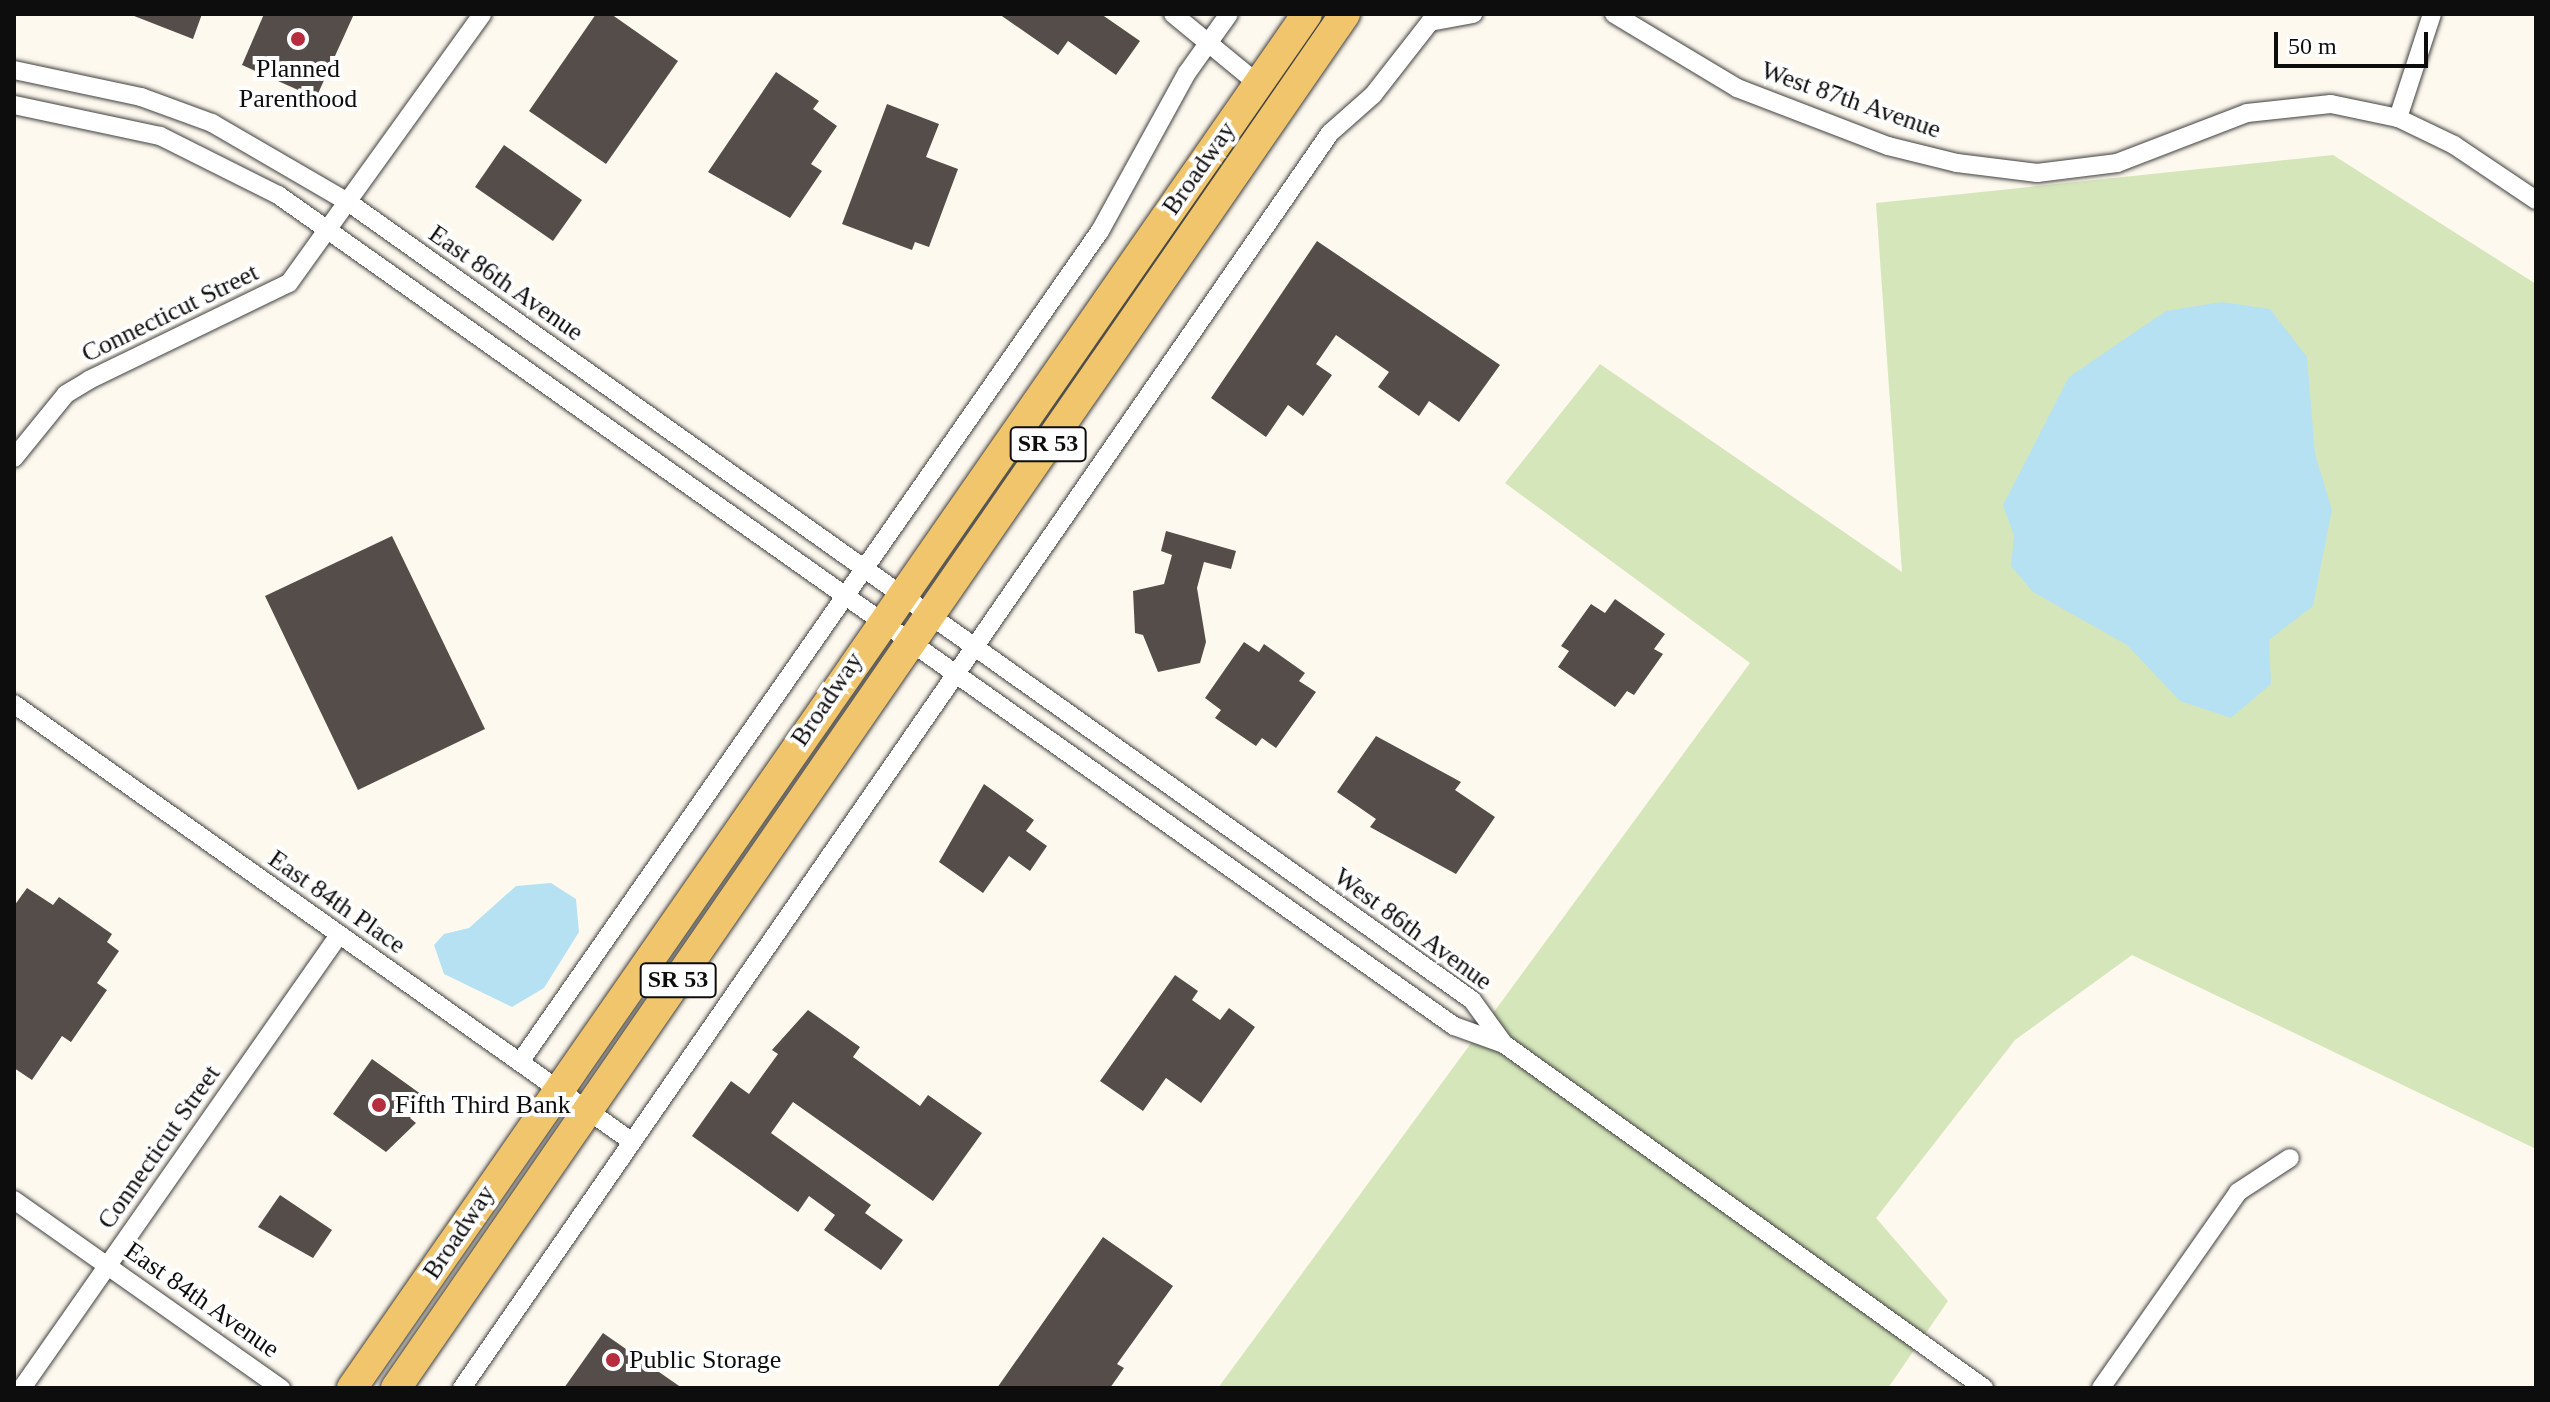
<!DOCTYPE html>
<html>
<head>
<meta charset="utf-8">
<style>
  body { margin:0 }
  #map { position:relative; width:2550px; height:1402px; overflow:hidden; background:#fef9ee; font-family:Georgia,serif }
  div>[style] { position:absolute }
  .green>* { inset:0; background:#d5e6ba }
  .water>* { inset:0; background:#b6e1f2 }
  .building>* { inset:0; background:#554d4a }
  .roads { filter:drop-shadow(0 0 2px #404040) drop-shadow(0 0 2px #404040) }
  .street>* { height:18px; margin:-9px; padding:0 9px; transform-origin:9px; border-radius:9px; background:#fff }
  .primary>* { height:30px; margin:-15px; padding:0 15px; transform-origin:15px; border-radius:15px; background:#f0c56b }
  .dots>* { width:22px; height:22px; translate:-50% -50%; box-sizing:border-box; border:4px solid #fff; border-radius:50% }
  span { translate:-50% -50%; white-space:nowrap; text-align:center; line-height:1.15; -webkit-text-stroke:8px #fff; paint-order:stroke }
  .shield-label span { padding:2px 6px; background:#fff; border:2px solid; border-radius:6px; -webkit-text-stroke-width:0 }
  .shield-label { font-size:24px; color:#0d0d0d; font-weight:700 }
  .poi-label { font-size:26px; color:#0d0d0d }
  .left { translate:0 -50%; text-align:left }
  .street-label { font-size:26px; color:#0d0d0d }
  .frame { position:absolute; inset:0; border:16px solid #0d0d0d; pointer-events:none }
  .scale { position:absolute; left:2274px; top:32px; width:154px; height:36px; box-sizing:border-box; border:4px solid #0d0d0d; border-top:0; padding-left:10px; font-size:24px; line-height:28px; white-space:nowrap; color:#0d0d0d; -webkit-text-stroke:6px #fff; paint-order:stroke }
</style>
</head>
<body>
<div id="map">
  <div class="green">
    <i style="clip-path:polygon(2333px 155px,2536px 284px,2536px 1149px,2132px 955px,2015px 1040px,1876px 1218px,1948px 1301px,1888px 1388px,1218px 1388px,1750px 663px,1505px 483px,1600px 364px,1902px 572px,1876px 203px)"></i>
  </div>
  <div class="water">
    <i style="clip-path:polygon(2222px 302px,2270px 309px,2307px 357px,2315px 454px,2332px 510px,2313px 606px,2269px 640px,2271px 684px,2231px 718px,2180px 701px,2127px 645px,2033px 592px,2011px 566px,2014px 536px,2003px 505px,2069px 377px,2166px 311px)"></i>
    <i style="clip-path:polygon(551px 883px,576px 899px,579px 932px,544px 988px,512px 1007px,444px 974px,434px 945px,444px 934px,469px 928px,516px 886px)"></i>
  </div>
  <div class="building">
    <i style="clip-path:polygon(129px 14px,202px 14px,193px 39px)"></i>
    <i style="clip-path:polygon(264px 14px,354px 14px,316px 98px,242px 65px)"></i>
    <i style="clip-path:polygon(596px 14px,611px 14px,678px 61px,606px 164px,529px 111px)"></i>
    <i style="clip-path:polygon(999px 14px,1101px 14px,1140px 41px,1116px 75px,1068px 41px,1058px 55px)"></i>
    <i style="clip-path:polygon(776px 72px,819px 101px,813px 109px,837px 126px,811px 164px,822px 171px,790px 218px,708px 172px)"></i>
    <i style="clip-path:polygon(887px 104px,939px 124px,926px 157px,958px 169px,929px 247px,915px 242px,912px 250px,842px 224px)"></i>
    <i style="clip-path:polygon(504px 145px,582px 200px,553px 241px,475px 187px)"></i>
    <i style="clip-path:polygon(1317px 241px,1500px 365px,1459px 422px,1429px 401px,1419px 416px,1378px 387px,1389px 372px,1336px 335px,1316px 364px,1332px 375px,1303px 416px,1288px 405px,1266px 437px,1211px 398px)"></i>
    <i style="clip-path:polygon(1166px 531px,1236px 551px,1231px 569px,1204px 562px,1197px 588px,1206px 642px,1200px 663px,1158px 672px,1143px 635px,1135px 633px,1133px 591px,1164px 584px,1172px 555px,1161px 551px)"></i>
    <i style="clip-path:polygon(392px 536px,485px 729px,358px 790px,265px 596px)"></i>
    <i style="clip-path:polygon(1615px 599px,1665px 634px,1654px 649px,1663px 654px,1634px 695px,1627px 691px,1615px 707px,1558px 667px,1569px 651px,1561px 646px,1591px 604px,1605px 613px)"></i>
    <i style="clip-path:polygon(1244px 642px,1259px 652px,1264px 644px,1305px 673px,1299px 681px,1316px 692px,1276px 748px,1262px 738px,1256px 746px,1215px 718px,1221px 710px,1205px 698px)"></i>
    <i style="clip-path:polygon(1376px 736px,1461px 782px,1455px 790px,1495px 817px,1456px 874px,1370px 827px,1376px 819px,1337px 792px)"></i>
    <i style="clip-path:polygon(984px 784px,1034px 820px,1026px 831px,1047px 846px,1030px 871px,1009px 856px,983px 893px,939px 862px)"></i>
    <i style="clip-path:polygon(27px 888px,53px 905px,59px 897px,112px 934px,107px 942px,119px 951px,97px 983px,107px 990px,71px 1042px,62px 1036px,32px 1080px,14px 1068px,14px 906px)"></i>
    <i style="clip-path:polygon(1175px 975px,1198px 991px,1192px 1000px,1220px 1020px,1229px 1008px,1255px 1027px,1201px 1103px,1166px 1078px,1143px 1111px,1100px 1081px)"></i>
    <i style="clip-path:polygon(808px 1010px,860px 1047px,853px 1057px,920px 1106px,928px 1095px,982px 1133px,933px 1201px,793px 1102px,771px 1133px,871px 1205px,865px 1213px,903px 1240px,881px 1270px,824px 1230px,835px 1215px,809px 1196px,798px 1212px,692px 1136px,731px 1081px,749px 1094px,778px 1054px,772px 1050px)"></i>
    <i style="clip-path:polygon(372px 1059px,425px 1097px,410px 1118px,416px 1123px,386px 1152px,333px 1114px)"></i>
    <i style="clip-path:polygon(280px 1195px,332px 1230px,313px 1258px,258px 1227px)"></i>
    <i style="clip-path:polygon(1103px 1237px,1173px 1286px,1117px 1364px,1124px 1368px,1110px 1388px,997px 1388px)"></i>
    <i style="clip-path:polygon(603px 1333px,682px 1388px,564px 1388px)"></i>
  </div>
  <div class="roads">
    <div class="street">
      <i style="left:1173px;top:14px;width:115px;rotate:39.4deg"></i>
      <i style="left:1614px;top:14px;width:144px;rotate:31deg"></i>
      <i style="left:1737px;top:88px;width:162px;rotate:21deg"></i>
      <i style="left:1888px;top:146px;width:71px;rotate:13.8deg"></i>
      <i style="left:1957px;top:163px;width:81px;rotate:7.1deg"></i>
      <i style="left:2037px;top:173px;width:81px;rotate:-7.1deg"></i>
      <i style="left:2117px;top:163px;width:139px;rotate:-21deg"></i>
      <i style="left:2247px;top:113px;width:84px;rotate:-6.1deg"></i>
      <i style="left:2331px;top:104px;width:68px;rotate:11.8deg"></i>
      <i style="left:2398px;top:118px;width:62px;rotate:25.7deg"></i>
      <i style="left:2454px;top:145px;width:99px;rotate:33.9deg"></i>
      <i style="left:14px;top:70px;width:130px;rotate:12deg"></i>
      <i style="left:141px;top:97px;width:76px;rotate:20.1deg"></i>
      <i style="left:212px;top:123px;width:161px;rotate:30.2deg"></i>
      <i style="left:351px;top:204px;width:1375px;rotate:35.38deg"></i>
      <i style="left:1472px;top:1000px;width:54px;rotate:54deg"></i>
      <i style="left:1504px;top:1044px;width:53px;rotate:-160.2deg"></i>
      <i style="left:1454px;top:1026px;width:1440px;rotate:-144.75deg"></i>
      <i style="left:278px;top:195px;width:132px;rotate:-153.4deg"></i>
      <i style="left:160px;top:136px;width:149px;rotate:-168deg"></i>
      <i style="left:2398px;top:118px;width:109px;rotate:-71.9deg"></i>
      <i style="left:14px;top:458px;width:82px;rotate:-50.9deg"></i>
      <i style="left:66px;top:394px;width:27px;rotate:-31deg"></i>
      <i style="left:89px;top:380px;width:222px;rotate:-25.9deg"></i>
      <i style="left:289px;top:283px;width:331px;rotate:-54.3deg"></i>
      <i style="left:14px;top:704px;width:756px;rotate:35.31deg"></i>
      <i style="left:1504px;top:1044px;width:591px;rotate:35.63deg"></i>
      <i style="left:520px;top:1062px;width:1013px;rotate:-55.09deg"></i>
      <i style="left:1100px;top:231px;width:180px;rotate:-61.2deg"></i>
      <i style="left:1187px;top:73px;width:72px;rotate:-54.6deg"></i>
      <i style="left:14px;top:1200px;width:327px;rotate:35.2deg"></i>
      <i style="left:22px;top:1388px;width:553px;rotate:-55.02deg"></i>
      <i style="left:462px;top:1388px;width:1526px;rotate:-55.33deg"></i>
      <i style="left:1330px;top:133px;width:57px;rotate:-41.5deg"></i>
      <i style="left:1373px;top:95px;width:93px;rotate:-52deg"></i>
      <i style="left:1430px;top:22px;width:44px;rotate:-10.5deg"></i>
      <i style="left:2101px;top:1388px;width:239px;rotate:-55deg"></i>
      <i style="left:2238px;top:1192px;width:62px;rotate:-33.2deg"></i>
    </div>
    <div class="primary">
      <i style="left:352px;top:1388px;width:1673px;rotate:-55.2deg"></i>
      <i style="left:396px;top:1388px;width:1670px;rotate:-55.37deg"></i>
    </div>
  </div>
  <div class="dots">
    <i style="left:298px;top:39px;background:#b52d3f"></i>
    <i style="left:379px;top:1105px;background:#b52d3f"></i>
    <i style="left:613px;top:1360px;background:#b52d3f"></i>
  </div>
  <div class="shield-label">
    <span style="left:1048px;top:444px">SR 53</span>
    <span style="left:678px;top:980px">SR 53</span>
  </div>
  <div class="poi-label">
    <span style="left:298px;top:84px">Planned<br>Parenthood</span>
    <span class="left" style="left:395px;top:1105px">Fifth Third Bank</span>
    <span class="left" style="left:629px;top:1360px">Public Storage</span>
  </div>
  <div class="street-label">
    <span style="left:1851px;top:100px;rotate:19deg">West 87th Avenue</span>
    <span style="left:1199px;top:168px;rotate:-55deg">Broadway</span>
    <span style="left:506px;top:283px;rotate:35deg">East 86th Avenue</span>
    <span style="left:170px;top:313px;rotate:-26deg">Connecticut Street</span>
    <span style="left:827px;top:699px;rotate:-56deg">Broadway</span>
    <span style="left:337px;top:902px;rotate:35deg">East 84th Place</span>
    <span style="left:1413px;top:929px;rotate:36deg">West 86th Avenue</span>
    <span style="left:159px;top:1147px;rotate:-55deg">Connecticut Street</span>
    <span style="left:459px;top:1232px;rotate:-56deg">Broadway</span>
    <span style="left:202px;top:1300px;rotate:35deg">East 84th Avenue</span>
  </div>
  <div class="frame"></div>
  <div class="scale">50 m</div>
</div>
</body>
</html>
